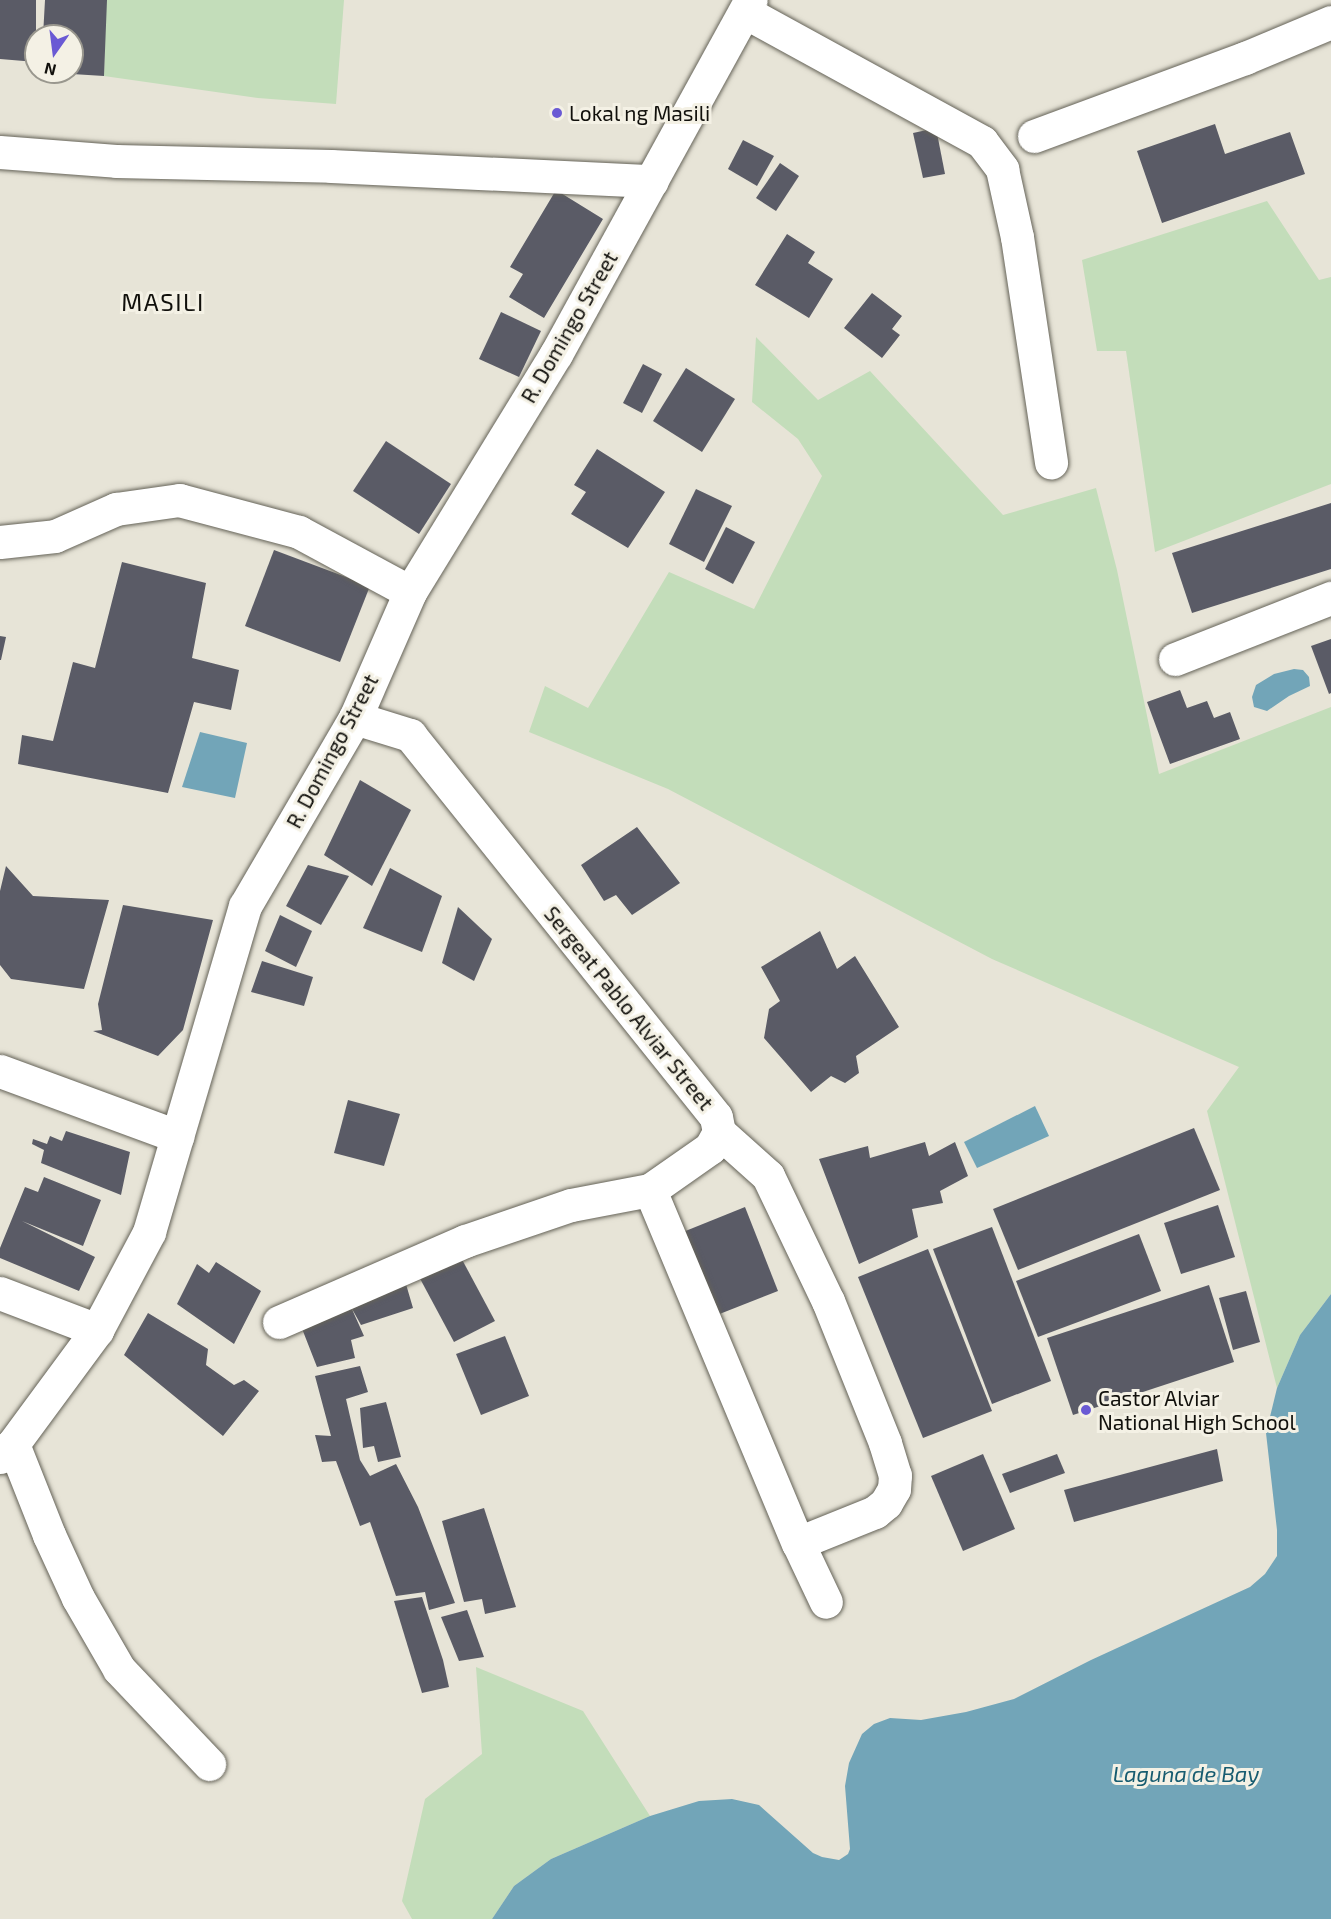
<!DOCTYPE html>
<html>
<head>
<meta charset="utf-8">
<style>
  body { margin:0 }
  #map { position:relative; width:1331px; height:1919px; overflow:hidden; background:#e7e4d7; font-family:"Exo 2",sans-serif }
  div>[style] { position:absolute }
  .green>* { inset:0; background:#c3ddba }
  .water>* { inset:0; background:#72a5b8 }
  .building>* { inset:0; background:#5a5b66 }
  .roads { filter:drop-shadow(0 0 2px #656358) drop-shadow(0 0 2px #656358) }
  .minor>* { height:33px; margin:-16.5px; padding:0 16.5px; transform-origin:16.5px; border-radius:16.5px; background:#fff }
  .dots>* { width:16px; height:16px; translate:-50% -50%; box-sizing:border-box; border:3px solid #f4f1e5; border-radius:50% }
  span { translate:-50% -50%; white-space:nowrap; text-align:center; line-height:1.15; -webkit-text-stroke:6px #f4f1e5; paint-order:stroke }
  .poi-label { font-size:21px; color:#11100c }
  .left { translate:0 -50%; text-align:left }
  .street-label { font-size:21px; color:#11100c }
  .water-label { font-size:22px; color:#175c70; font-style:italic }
  .quarter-label { font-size:24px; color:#11100c; letter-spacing:1.5px }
  .north { position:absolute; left:24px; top:24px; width:60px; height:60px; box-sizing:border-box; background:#f4f1e5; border:2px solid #99978e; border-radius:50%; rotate:194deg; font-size:16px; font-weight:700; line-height:24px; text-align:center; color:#11100c }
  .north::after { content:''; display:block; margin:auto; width:21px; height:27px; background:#6a5ad4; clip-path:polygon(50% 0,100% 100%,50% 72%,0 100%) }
</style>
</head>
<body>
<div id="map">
  <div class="green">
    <i style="clip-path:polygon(106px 0,344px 0,336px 104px,258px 98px,104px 76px)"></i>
    <i style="clip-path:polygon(1267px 201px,1319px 280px,1331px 277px,1331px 484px,1155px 552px,1126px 351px,1097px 351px,1082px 260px)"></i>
    <i style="clip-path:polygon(756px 337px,818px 400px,870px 371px,1003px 515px,1096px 488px,1117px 570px,1159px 774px,1331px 707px,1331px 1294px,1300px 1335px,1277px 1388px,1207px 1111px,1239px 1067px,992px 959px,668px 789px,529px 732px,545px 686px,588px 708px,669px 572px,754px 609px,822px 476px,798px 439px,752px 402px)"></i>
    <i style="clip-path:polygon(476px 1667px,583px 1711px,650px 1816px,551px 1859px,514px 1886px,492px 1919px,412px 1919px,402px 1901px,425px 1799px,482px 1754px)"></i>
  </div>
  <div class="water">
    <i style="clip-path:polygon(1294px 669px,1303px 670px,1309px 677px,1310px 686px,1289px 696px,1267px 711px,1254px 707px,1252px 697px,1256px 685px,1274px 674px)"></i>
    <i style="clip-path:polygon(200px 732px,247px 743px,235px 798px,182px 787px)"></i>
    <i style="clip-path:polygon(1035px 1106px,1049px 1136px,977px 1168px,964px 1142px)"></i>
    <i style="clip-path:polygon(1331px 1294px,1331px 1919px,492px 1919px,514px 1886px,551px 1859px,650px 1816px,699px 1801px,732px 1799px,759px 1805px,813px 1853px,822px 1857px,839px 1860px,848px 1854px,850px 1849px,845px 1786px,849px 1763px,862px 1734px,874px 1724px,890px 1718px,921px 1720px,966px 1712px,1014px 1699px,1091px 1660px,1250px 1587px,1265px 1574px,1277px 1556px,1277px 1530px,1266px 1433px,1277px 1388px,1300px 1335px)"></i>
  </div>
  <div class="building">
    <i style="clip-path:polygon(0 0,36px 0,36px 62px,0 59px)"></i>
    <i style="clip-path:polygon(45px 0,107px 0,104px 76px,72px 74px,72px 36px,43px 36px)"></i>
    <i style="clip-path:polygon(1215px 124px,1225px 154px,1290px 132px,1305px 174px,1162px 223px,1137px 151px)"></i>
    <i style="clip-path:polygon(936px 128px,945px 174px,923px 178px,913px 133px)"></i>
    <i style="clip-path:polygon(743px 140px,774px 156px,757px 186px,728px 169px)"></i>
    <i style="clip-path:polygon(780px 163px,799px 176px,776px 211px,756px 198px)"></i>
    <i style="clip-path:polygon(556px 190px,603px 219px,544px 318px,509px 297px,523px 274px,510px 267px)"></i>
    <i style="clip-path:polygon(787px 234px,815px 252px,808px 263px,833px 279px,809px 318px,755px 285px)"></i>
    <i style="clip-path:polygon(872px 293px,902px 316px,892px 329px,900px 335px,882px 358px,844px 328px)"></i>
    <i style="clip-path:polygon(501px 312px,541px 331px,519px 377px,479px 359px)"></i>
    <i style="clip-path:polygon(643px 364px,662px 374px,642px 413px,623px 403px)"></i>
    <i style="clip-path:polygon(686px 368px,735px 399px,702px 452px,653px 421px)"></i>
    <i style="clip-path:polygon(386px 441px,451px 484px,419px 534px,353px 491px)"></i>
    <i style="clip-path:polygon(597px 449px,665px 492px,628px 548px,571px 514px,586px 492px,574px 485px)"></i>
    <i style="clip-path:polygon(696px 489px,732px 506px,704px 562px,669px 544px)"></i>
    <i style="clip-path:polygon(1331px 503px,1331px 569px,1192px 613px,1172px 553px)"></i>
    <i style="clip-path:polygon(726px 527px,755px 542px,733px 584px,705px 569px)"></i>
    <i style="clip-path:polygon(274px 550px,370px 586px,340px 662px,245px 626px)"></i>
    <i style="clip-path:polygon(122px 562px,206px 583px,192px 658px,239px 670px,231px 710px,194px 702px,168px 793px,18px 764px,22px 735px,53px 741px,73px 662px,95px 668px)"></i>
    <i style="clip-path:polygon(0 636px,6px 637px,1px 660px,0 660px)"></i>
    <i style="clip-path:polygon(1331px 639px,1331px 693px,1329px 694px,1311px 646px)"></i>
    <i style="clip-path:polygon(1180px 690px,1187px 708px,1207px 701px,1214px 718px,1230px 712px,1240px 739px,1170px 764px,1147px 702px)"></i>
    <i style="clip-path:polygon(360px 780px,411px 810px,372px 886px,324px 855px)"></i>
    <i style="clip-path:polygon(637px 827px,680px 883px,632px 915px,616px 895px,604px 901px,581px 865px)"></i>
    <i style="clip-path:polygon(308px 865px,349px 876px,321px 925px,286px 906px)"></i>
    <i style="clip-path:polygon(6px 866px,33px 896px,109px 900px,84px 989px,11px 979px,0 965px,0 891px)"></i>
    <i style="clip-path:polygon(390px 868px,442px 896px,422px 952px,363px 928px)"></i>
    <i style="clip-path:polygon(123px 905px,213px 920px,183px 1030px,158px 1056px,93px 1031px,102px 1030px,98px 1004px)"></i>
    <i style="clip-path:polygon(458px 907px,492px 939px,474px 981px,442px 963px)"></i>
    <i style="clip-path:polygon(280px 915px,312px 931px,296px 967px,265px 951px)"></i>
    <i style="clip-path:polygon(820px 931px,837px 969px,855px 956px,899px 1027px,856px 1056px,859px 1073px,845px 1083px,831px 1076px,811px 1092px,764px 1038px,769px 1009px,780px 1001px,761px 967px)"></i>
    <i style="clip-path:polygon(262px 961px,313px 977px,304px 1006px,251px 992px)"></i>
    <i style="clip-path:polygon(348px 1100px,400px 1114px,384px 1166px,334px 1153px)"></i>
    <i style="clip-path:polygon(1194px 1128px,1220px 1190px,1018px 1270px,993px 1209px)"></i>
    <i style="clip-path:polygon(66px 1131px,130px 1152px,121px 1195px,41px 1163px,44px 1150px,32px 1144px,33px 1139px,47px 1144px,50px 1136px,62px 1141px)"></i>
    <i style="clip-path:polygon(925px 1142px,929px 1156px,955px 1142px,968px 1176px,940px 1191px,943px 1203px,912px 1209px,918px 1237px,859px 1264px,819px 1159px,868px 1146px,870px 1158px)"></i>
    <i style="clip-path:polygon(44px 1177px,101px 1200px,83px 1246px,22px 1221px,95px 1257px,79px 1291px,0 1258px,0 1248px,25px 1187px,38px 1192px)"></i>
    <i style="clip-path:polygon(1218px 1205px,1235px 1257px,1181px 1274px,1164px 1223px)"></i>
    <i style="clip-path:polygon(745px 1207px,778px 1291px,717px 1315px,683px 1232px)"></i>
    <i style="clip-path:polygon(992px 1227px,1051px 1381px,992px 1404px,933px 1249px)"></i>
    <i style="clip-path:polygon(1139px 1234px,1161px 1291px,1038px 1337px,1016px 1281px)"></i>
    <i style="clip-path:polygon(928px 1249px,992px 1411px,923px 1438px,858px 1277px)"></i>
    <i style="clip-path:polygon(458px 1252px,495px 1321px,454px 1342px,417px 1273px)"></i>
    <i style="clip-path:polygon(216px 1262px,261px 1291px,234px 1344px,177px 1304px,197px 1264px,209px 1273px)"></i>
    <i style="clip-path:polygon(403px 1274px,413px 1308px,361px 1325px,351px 1307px,364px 1336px,351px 1340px,355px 1358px,317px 1367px,299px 1321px)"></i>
    <i style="clip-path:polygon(1209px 1285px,1234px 1362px,1073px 1415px,1047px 1338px)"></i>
    <i style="clip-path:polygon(1246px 1291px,1260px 1342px,1233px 1350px,1219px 1298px)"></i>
    <i style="clip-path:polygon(148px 1313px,208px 1349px,206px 1365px,234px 1385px,244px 1380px,259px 1391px,223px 1436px,124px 1355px)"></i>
    <i style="clip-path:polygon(505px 1336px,529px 1396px,481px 1415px,456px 1354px)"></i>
    <i style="clip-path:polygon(360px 1366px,368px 1392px,346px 1399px,360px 1460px,370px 1476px,396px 1464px,418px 1507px,455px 1603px,429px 1610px,425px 1592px,396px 1596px,370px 1522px,360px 1526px,336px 1461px,322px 1462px,315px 1435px,331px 1436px,315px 1376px)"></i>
    <i style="clip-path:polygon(386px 1402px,401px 1457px,378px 1462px,374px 1446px,363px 1448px,360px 1408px)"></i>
    <i style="clip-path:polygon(1217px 1449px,1223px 1481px,1074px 1522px,1064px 1490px)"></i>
    <i style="clip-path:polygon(983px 1454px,1015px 1529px,963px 1551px,931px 1476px)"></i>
    <i style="clip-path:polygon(1057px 1454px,1065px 1473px,1010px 1493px,1002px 1474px)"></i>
    <i style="clip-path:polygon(484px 1508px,516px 1607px,485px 1614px,482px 1599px,464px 1602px,442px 1521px)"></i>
    <i style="clip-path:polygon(422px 1597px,443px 1660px,449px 1687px,422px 1693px,394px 1601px)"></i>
    <i style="clip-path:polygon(467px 1610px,484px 1657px,459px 1661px,441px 1617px)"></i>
  </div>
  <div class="roads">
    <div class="minor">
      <i style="left:745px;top:12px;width:270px;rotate:28.7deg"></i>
      <i style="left:982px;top:142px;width:34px;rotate:53deg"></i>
      <i style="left:1002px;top:169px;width:70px;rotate:77.6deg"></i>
      <i style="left:1017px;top:237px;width:228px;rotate:81.4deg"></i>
      <i style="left:1034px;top:136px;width:225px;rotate:-20.3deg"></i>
      <i style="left:1245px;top:58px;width:93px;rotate:-22.7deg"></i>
      <i style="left:0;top:152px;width:116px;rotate:4.4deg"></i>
      <i style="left:116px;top:161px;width:215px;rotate:1.3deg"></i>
      <i style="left:331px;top:166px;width:321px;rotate:2.7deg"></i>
      <i style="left:0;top:542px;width:55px;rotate:-6.2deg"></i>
      <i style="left:55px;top:536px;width:67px;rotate:-23.9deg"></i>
      <i style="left:116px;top:509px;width:64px;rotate:-8.1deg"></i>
      <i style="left:179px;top:500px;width:124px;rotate:14.9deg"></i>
      <i style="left:299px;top:532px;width:126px;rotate:28.4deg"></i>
      <i style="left:1175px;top:659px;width:168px;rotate:-21.4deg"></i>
      <i style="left:355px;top:718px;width:58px;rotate:17.2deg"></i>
      <i style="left:410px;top:735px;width:489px;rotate:51.3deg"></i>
      <i style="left:716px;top:1117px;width:15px;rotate:79deg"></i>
      <i style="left:719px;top:1132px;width:18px;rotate:119deg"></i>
      <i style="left:710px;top:1148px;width:73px;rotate:145deg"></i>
      <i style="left:650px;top:1190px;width:383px;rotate:67.3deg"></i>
      <i style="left:798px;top:1543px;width:65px;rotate:64.6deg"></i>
      <i style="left:0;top:1071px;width:189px;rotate:20.2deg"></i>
      <i style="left:719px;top:1132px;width:66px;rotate:41.9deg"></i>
      <i style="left:768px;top:1176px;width:139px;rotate:64.4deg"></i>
      <i style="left:828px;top:1301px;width:153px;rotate:68.1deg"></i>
      <i style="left:885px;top:1443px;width:34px;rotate:73deg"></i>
      <i style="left:895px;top:1475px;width:14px;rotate:94deg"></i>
      <i style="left:894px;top:1489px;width:16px;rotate:120deg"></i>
      <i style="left:886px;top:1503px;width:14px;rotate:141deg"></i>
      <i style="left:875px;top:1512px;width:83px;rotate:158.1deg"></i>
      <i style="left:0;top:1293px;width:104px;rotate:20.9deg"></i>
      <i style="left:279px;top:1322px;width:203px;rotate:-23.5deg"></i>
      <i style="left:465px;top:1241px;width:112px;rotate:-18.8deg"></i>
      <i style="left:571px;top:1205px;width:80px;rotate:-10.8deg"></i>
      <i style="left:13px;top:1444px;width:98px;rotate:68.4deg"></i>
      <i style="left:49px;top:1535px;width:69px;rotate:65.3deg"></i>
      <i style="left:78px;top:1598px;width:82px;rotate:60deg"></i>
      <i style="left:119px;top:1669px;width:131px;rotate:46.5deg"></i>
      <i style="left:0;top:1457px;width:18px;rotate:-45deg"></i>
      <i style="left:13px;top:1444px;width:142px;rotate:-53.6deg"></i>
      <i style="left:97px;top:1330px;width:111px;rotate:-62deg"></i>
      <i style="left:149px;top:1232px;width:340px;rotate:-73.6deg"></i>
      <i style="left:245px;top:906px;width:218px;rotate:-59.7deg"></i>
      <i style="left:355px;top:718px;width:137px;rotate:-66.4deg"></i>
      <i style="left:410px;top:592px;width:279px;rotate:-58.5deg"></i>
      <i style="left:556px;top:354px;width:404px;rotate:-61.2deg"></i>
    </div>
  </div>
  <div class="dots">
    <i style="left:557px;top:113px;background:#6a5ad4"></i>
    <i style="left:1086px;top:1410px;background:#6a5ad4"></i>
  </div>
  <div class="poi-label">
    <span class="left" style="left:569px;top:113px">Lokal ng Masili</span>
    <span class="left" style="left:1098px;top:1410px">Castor Alviar<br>National High School</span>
  </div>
  <div class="street-label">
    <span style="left:569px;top:327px;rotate:-60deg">R. Domingo Street</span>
    <span style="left:332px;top:751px;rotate:-62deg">R. Domingo Street</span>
    <span style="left:629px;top:1008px;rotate:51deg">Sergeat Pablo Alviar Street</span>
  </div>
  <div class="water-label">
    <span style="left:1186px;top:1774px">Laguna de Bay</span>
  </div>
  <div class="quarter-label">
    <span style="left:163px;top:302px">MASILI</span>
  </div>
  <div class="north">N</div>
</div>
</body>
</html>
